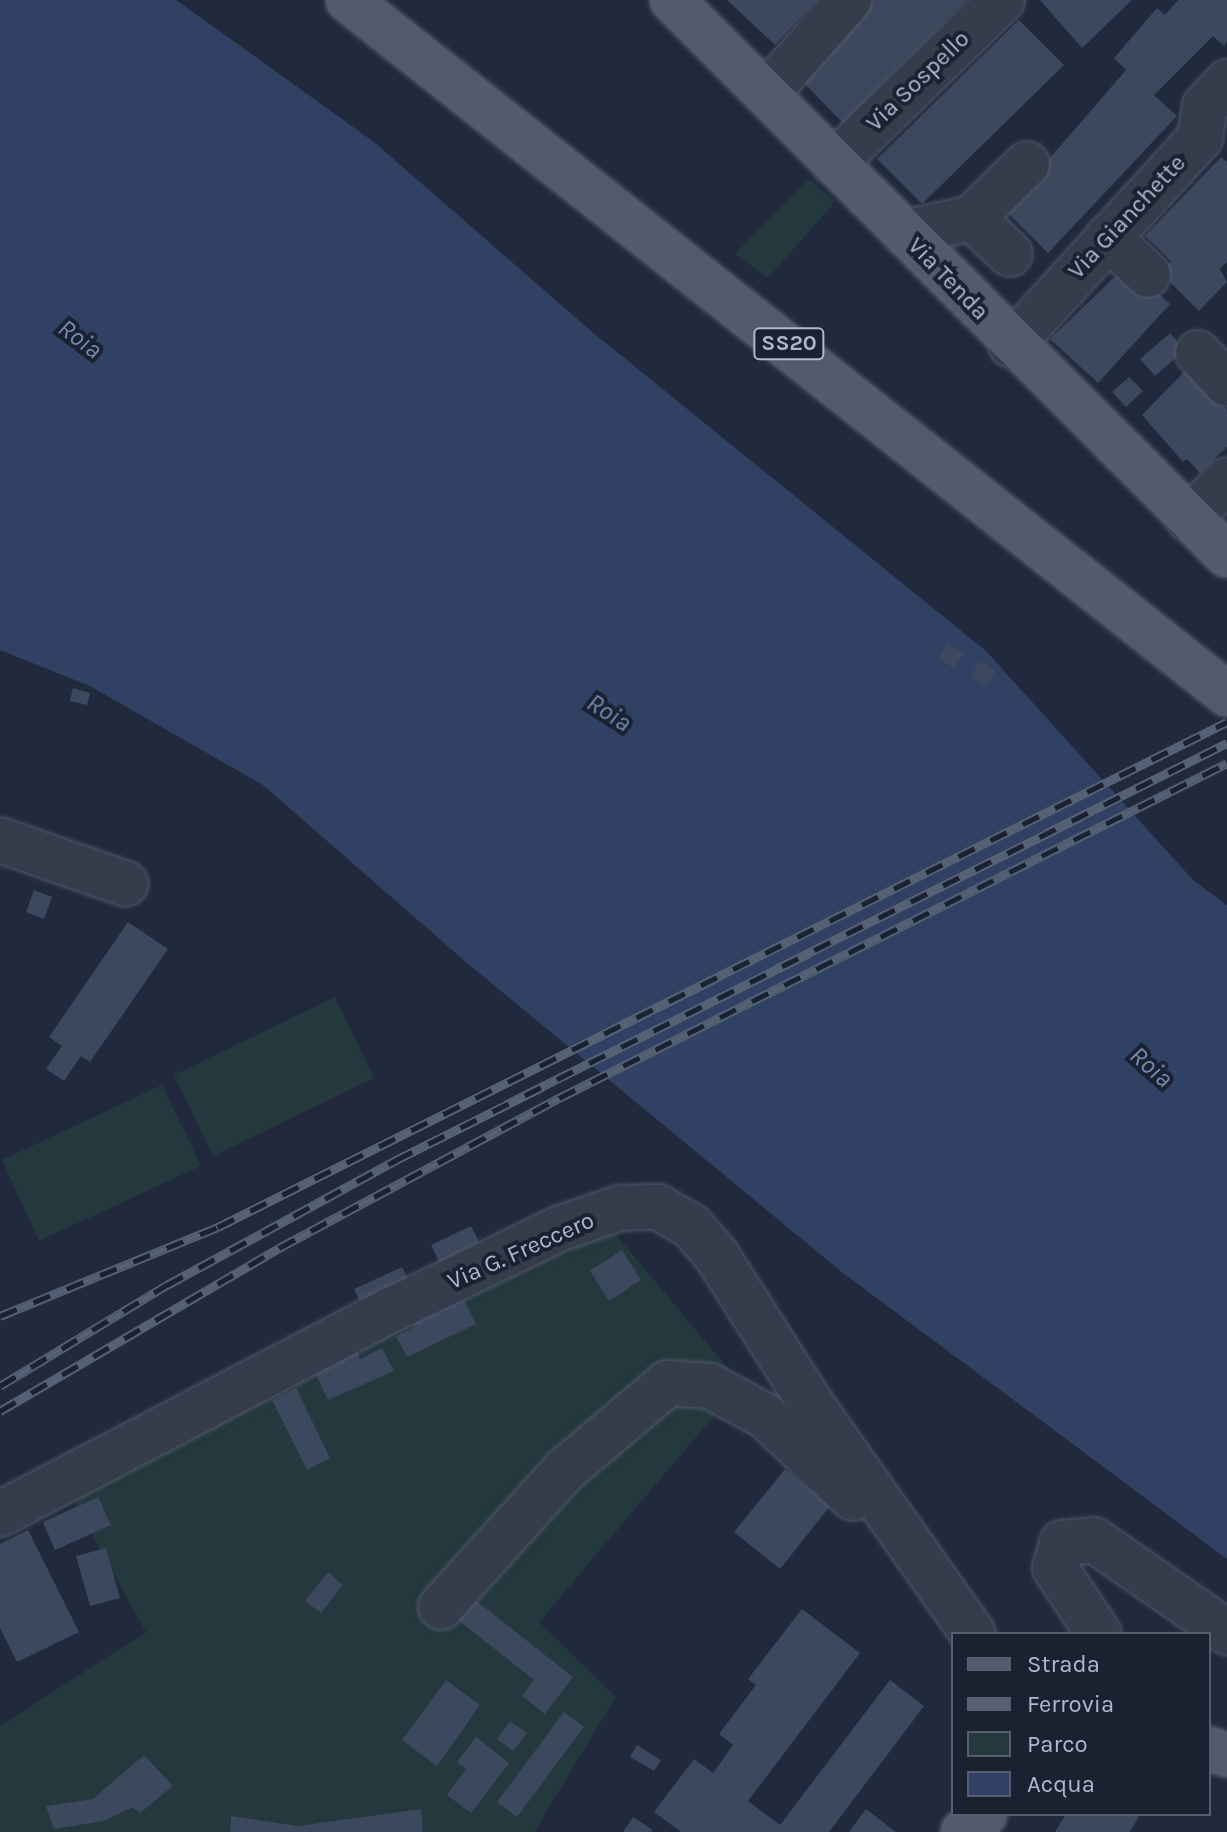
<!DOCTYPE html>
<html>
<head>
<meta charset="utf-8">
<style>
  body { margin:0 }
  #map { position:relative; width:1227px; height:1832px; overflow:hidden; background:#212a3d; font-family:Karla,sans-serif }
  div>[style] { position:absolute }
  .green>* { inset:0; background:#23393e }
  .water>* { inset:0; background:#314164 }
  .building>* { inset:0; background:#3c485d }
  .roads { filter:drop-shadow(0 0 2px #505768) drop-shadow(0 0 2px #505768) }
  .minor>* { height:44px; margin:-22px; padding:0 22px; transform-origin:22px; border-radius:22px; background:#353d4d }
  .major>* { height:44px; margin:-22px; padding:0 22px; transform-origin:22px; border-radius:22px; background:#525b6d }
  .rail>* { height:9px; margin-top:-4.5px; transform-origin:0; background:repeating-linear-gradient(90deg,#1a2232 0 18px,#566075 0 36px); box-sizing:border-box; border-block:2px solid #566075 }
  span { translate:-50% -50%; white-space:nowrap; text-align:center; line-height:1.15; -webkit-text-stroke:8px #1a2232; paint-order:stroke }
  .shield-label span { padding:2px 6px; background:#1a2232; border:2px solid; border-radius:6px; -webkit-text-stroke-width:0 }
  .shield-label { font-size:22px; color:#b0b7c9; font-weight:700 }
  .street-label { font-size:24px; color:#b0b7c9 }
  .water-label { font-size:26px; color:#758ab3; font-style:italic }
  .legend { position:absolute; left:951px; top:1632px; width:260px; height:184px; box-sizing:border-box; background:#1a2232; border:2px solid #565e6e; margin:0; padding:10px 14px; list-style:none; font-size:24px; color:#b0b7c9 }
  .legend li { display:flex; align-items:center; gap:16px; height:40px }
  .legend b { width:40px; border:2px solid #565e6e }
</style>
</head>
<body>
<div id="map">
  <div class="green">
    <i style="clip-path:polygon(808px 179px,836px 201px,768px 278px,735px 254px)"></i>
    <i style="clip-path:polygon(335px 997px,374px 1078px,213px 1156px,174px 1075px)"></i>
    <i style="clip-path:polygon(162px 1085px,201px 1166px,39px 1241px,2px 1160px)"></i>
    <i style="clip-path:polygon(607px 1224px,741px 1384px,539px 1622px,616px 1697px,534px 1832px,0 1832px,0 1726px,146px 1632px,73px 1500px,254px 1402px)"></i>
  </div>
  <div class="water">
    <i style="clip-path:polygon(0 0,176px 0,374px 142px,591px 331px,986px 651px,1193px 880px,1227px 905px,1227px 1559px,843px 1273px,467px 963px,263px 785px,90px 686px,0 650px)"></i>
  </div>
  <div class="building">
    <i style="clip-path:polygon(727px 0,817px 0,775px 45px)"></i>
    <i style="clip-path:polygon(873px 0,967px 0,843px 123px,797px 76px)"></i>
    <i style="clip-path:polygon(1040px 0,1132px 0,1082px 48px)"></i>
    <i style="clip-path:polygon(1178px 0,1227px 0,1227px 42px,1224px 46px,1213px 36px,1154px 95px,1177px 116px,1048px 253px,1005px 210px,1126px 70px,1114px 58px,1157px 8px,1165px 15px)"></i>
    <i style="clip-path:polygon(1019px 20px,1064px 65px,922px 204px,877px 159px)"></i>
    <i style="clip-path:polygon(1221px 157px,1227px 162px,1227px 262px,1220px 269px,1227px 282px,1199px 311px,1160px 272px,1171px 261px,1145px 236px)"></i>
    <i style="clip-path:polygon(1127px 265px,1170px 304px,1098px 383px,1050px 339px)"></i>
    <i style="clip-path:polygon(1170px 333px,1185px 350px,1155px 376px,1140px 359px)"></i>
    <i style="clip-path:polygon(1187px 369px,1227px 410px,1227px 447px,1200px 473px,1187px 459px,1183px 462px,1142px 415px)"></i>
    <i style="clip-path:polygon(1129px 377px,1143px 391px,1126px 407px,1112px 392px)"></i>
    <i style="clip-path:polygon(947px 643px,964px 653px,954px 668px,938px 659px)"></i>
    <i style="clip-path:polygon(980px 661px,996px 671px,986px 687px,970px 677px)"></i>
    <i style="clip-path:polygon(73px 688px,90px 693px,87px 705px,70px 701px)"></i>
    <i style="clip-path:polygon(34px 890px,52px 897px,44px 919px,26px 912px)"></i>
    <i style="clip-path:polygon(128px 922px,168px 949px,90px 1062px,81px 1056px,64px 1081px,46px 1069px,62px 1046px,49px 1037px)"></i>
    <i style="clip-path:polygon(471px 1226px,482px 1248px,442px 1268px,431px 1245px)"></i>
    <i style="clip-path:polygon(622px 1250px,641px 1280px,609px 1301px,590px 1271px)"></i>
    <i style="clip-path:polygon(402px 1267px,410px 1283px,361px 1305px,354px 1289px)"></i>
    <i style="clip-path:polygon(463px 1297px,476px 1324px,407px 1357px,396px 1336px,415px 1327px,413px 1321px)"></i>
    <i style="clip-path:polygon(382px 1348px,394px 1371px,328px 1400px,315px 1373px,357px 1352px,360px 1359px)"></i>
    <i style="clip-path:polygon(296px 1388px,330px 1458px,307px 1470px,272px 1400px)"></i>
    <i style="clip-path:polygon(785px 1469px,830px 1506px,780px 1569px,734px 1532px)"></i>
    <i style="clip-path:polygon(98px 1497px,111px 1525px,55px 1550px,43px 1522px)"></i>
    <i style="clip-path:polygon(28px 1530px,79px 1632px,17px 1662px,0 1628px,0 1544px)"></i>
    <i style="clip-path:polygon(106px 1548px,120px 1598px,90px 1606px,76px 1556px)"></i>
    <i style="clip-path:polygon(328px 1572px,343px 1585px,321px 1613px,305px 1601px)"></i>
    <i style="clip-path:polygon(469px 1595px,573px 1677px,545px 1714px,522px 1696px,534px 1680px,453px 1616px)"></i>
    <i style="clip-path:polygon(802px 1609px,860px 1653px,748px 1801px,780px 1825px,890px 1680px,924px 1706px,829px 1832px,681px 1832px,654px 1812px,694px 1759px,713px 1773px,733px 1745px,719px 1734px,756px 1685px,748px 1679px)"></i>
    <i style="clip-path:polygon(446px 1680px,480px 1705px,437px 1766px,402px 1740px)"></i>
    <i style="clip-path:polygon(564px 1712px,584px 1727px,517px 1817px,497px 1802px)"></i>
    <i style="clip-path:polygon(510px 1721px,527px 1733px,513px 1751px,497px 1739px)"></i>
    <i style="clip-path:polygon(476px 1737px,509px 1763px,471px 1813px,447px 1795px,466px 1769px,457px 1762px)"></i>
    <i style="clip-path:polygon(637px 1745px,661px 1760px,654px 1771px,630px 1757px)"></i>
    <i style="clip-path:polygon(144px 1755px,173px 1786px,140px 1813px,133px 1807px,104px 1821px,54px 1829px,46px 1806px,93px 1799px)"></i>
    <i style="clip-path:polygon(421px 1809px,423px 1832px,230px 1832px,231px 1816px,298px 1826px)"></i>
    <i style="clip-path:polygon(866px 1809px,896px 1832px,849px 1832px)"></i>
    <i style="clip-path:polygon(1066px 1814px,1140px 1814px,1130px 1832px,1055px 1832px)"></i>
    <i style="clip-path:polygon(633px 1817px,653px 1830px,651px 1832px,623px 1832px)"></i>
  </div>
  <div class="roads">
    <div class="minor">
      <i style="left:767px;top:93px;width:124px;rotate:-48.6deg"></i>
      <i style="left:834px;top:163px;width:234px;rotate:-44.1deg"></i>
      <i style="left:972px;top:218px;width:52px;rotate:43.5deg"></i>
      <i style="left:904px;top:233px;width:70px;rotate:-12.4deg"></i>
      <i style="left:972px;top:218px;width:77px;rotate:-44.5deg"></i>
      <i style="left:1108px;top:237px;width:55px;rotate:43.5deg"></i>
      <i style="left:1011px;top:345px;width:280px;rotate:-47.6deg"></i>
      <i style="left:1200px;top:138px;width:32px;rotate:-81deg"></i>
      <i style="left:1205px;top:106px;width:33px;rotate:-47deg"></i>
      <i style="left:1198px;top:353px;width:42px;rotate:46.9deg"></i>
      <i style="left:1189px;top:519px;width:54px;rotate:-45.7deg"></i>
      <i style="left:0;top:840px;width:133px;rotate:19.2deg"></i>
      <i style="left:0;top:1514px;width:441px;rotate:-27.6deg"></i>
      <i style="left:391px;top:1310px;width:189px;rotate:-25.8deg"></i>
      <i style="left:561px;top:1228px;width:62px;rotate:-18.7deg"></i>
      <i style="left:620px;top:1208px;width:38px;rotate:-2deg"></i>
      <i style="left:658px;top:1207px;width:39px;rotate:30deg"></i>
      <i style="left:692px;top:1227px;width:38px;rotate:49deg"></i>
      <i style="left:717px;top:1256px;width:175px;rotate:57.6deg"></i>
      <i style="left:811px;top:1404px;width:281px;rotate:54.8deg"></i>
      <i style="left:441px;top:1607px;width:185px;rotate:-47.9deg"></i>
      <i style="left:565px;top:1470px;width:135px;rotate:-40.2deg"></i>
      <i style="left:668px;top:1383px;width:42px;rotate:4.1deg"></i>
      <i style="left:710px;top:1386px;width:63px;rotate:28.6deg"></i>
      <i style="left:765px;top:1416px;width:120px;rotate:43deg"></i>
      <i style="left:1099px;top:1634px;width:79px;rotate:-123.7deg"></i>
      <i style="left:1055px;top:1568px;width:26px;rotate:-74deg"></i>
      <i style="left:1062px;top:1543px;width:32px;rotate:-5deg"></i>
      <i style="left:1094px;top:1540px;width:162px;rotate:34.7deg"></i>
    </div>
    <div class="major">
      <i style="left:348px;top:0;width:1120px;rotate:38.29deg"></i>
      <i style="left:672px;top:0;width:785px;rotate:45deg"></i>
      <i style="left:1209px;top:1749px;width:19px;rotate:18deg"></i>
      <i style="left:963px;top:1832px;width:28px;rotate:-39deg"></i>
    </div>
  </div>
  <div class="rail">
    <i style="left:0;top:1316px;width:235px;rotate:-22.2deg"></i>
    <i style="left:218px;top:1227px;width:1128px;rotate:-26.59deg"></i>
    <i style="left:0;top:1386px;width:195px;rotate:-31.2deg"></i>
    <i style="left:167px;top:1285px;width:261px;rotate:-28.6deg"></i>
    <i style="left:396px;top:1160px;width:930px;rotate:-26.65deg"></i>
    <i style="left:0;top:1411px;width:323px;rotate:-30.3deg"></i>
    <i style="left:279px;top:1248px;width:318px;rotate:-28.2deg"></i>
    <i style="left:559px;top:1098px;width:747px;rotate:-26.63deg"></i>
  </div>
  <div class="shield-label">
    <span style="left:789px;top:344px">SS20</span>
  </div>
  <div class="street-label">
    <span style="left:918px;top:81px;rotate:-44deg">Via Sospello</span>
    <span style="left:1127px;top:217px;rotate:-47deg">Via Gianchette</span>
    <span style="left:948px;top:279px;rotate:46deg">Via Tenda</span>
    <span style="left:521px;top:1251px;rotate:-24deg">Via G. Freccero</span>
  </div>
  <div class="water-label">
    <span style="left:80px;top:339px;rotate:37deg">Roia</span>
    <span style="left:609px;top:713px;rotate:33deg">Roia</span>
    <span style="left:1151px;top:1067px;rotate:41deg">Roia</span>
  </div>
  <ul class="legend">
  <li><b style="height:10px;background:#525b6d"></b>Strada</li>
  <li><b style="height:10px;background:#566075"></b>Ferrovia</li>
  <li><b style="height:22px;background:#23393e"></b>Parco</li>
  <li><b style="height:22px;background:#314164"></b>Acqua</li>
  </ul>
</div>
</body>
</html>
